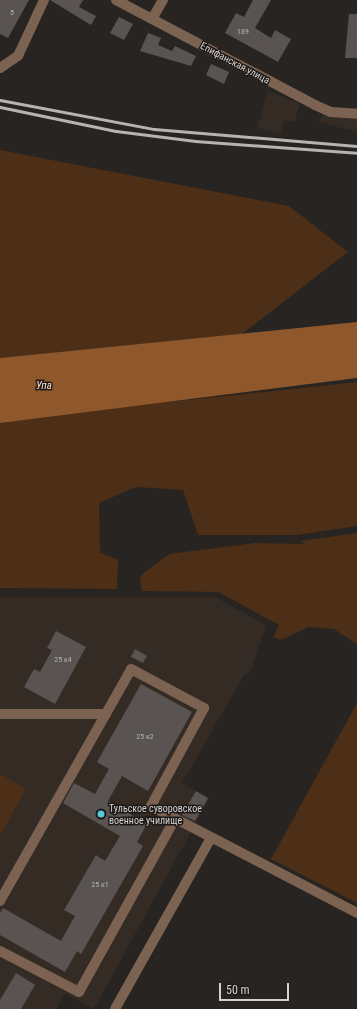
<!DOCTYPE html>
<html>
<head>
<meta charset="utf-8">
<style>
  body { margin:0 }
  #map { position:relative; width:357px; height:1009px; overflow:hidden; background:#272421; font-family:"Roboto Condensed",sans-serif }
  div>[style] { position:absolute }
  .built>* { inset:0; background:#342b25 }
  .green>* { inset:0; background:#4d2e16 }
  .water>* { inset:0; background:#8e572c }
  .building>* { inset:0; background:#595451 }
  .minor>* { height:10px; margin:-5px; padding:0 5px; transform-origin:5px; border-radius:5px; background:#7c6351 }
  .rail>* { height:3px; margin:-1.5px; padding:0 1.5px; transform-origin:1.5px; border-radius:1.5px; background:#b6b3b0 }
  .dots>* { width:11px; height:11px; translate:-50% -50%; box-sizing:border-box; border:2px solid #1e1a18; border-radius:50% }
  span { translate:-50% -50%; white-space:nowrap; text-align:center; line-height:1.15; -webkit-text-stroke:3px #1e1a18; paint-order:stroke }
  .number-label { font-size:8px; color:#b5b2b0 }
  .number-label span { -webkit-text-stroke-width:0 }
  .street-label { font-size:10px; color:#d4d1cf }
  .poi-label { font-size:10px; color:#d4d1cf }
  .left { translate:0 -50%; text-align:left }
  .water-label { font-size:11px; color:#fddbc4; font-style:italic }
  .scale { position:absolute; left:219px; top:983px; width:70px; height:18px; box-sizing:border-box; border:2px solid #d4d1cf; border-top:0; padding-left:5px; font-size:12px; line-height:14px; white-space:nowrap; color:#d4d1cf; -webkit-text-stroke:3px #1e1a18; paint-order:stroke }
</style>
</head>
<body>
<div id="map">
  <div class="built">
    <i style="clip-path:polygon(268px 91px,300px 104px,295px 121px,284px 121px,281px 134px,257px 128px)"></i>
    <i style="clip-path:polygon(325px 111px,357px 118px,357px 132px,319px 122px)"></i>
    <i style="clip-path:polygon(0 597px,215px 597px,266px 625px,250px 673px,244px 675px,182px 783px,209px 799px,94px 1009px,65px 994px,56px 1009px,0 1009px)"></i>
  </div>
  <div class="green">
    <i style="clip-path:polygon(0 150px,289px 206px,348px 252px,242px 334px,0 358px)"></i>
    <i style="clip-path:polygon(357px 382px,357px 526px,298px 535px,198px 535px,183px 490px,136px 487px,99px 503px,100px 552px,118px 560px,117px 589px,0 588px,0 420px)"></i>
    <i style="clip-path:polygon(357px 533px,357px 644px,334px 629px,308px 627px,281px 640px,273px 637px,279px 625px,218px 592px,142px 591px,140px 576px,169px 554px,255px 543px,305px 544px,300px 541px)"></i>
    <i style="clip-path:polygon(357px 703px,357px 903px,271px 859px)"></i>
    <i style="clip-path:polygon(0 774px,26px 789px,0 836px)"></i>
  </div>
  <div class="water">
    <i style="clip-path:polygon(357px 322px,357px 378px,0 423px,0 358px)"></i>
  </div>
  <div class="building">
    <i style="clip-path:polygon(0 0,29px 0,8px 38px,0 34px)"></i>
    <i style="clip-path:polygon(50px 0,83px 0,79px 7px,96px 16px,91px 25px)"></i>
    <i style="clip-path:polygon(253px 0,271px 0,255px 28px,271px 38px,275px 30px,291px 39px,278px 62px,225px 33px,236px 13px,244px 17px)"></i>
    <i style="clip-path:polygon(349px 14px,357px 14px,357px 58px,345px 58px)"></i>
    <i style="clip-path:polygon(119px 17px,133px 24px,124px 40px,110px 33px)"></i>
    <i style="clip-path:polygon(148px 33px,161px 38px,158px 45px,172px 51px,175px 46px,196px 56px,191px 66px,140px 51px)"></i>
    <i style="clip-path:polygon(211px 64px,229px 72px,224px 84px,206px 75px)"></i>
    <i style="clip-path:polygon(56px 631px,86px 647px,55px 704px,24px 687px,34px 669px,40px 672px,52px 650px,47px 648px)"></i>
    <i style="clip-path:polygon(135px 649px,147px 656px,143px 663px,131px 657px)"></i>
    <i style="clip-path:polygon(141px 684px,192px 712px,148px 791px,122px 776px,108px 801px,147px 824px,137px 842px,143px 846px,81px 954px,77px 951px,65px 972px,0 935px,0 913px,3px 908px,61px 941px,75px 916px,64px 910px,96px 855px,105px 861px,120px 836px,63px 803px,74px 783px,95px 794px,109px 769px,97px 762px)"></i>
    <i style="clip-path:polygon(196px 791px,208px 798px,195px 821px,182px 815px)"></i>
    <i style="clip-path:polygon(16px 973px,35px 985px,21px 1009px,0 1009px,0 1000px)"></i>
  </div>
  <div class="minor">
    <i style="left:116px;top:0;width:225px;rotate:27.8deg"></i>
    <i style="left:315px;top:105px;width:17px;rotate:24deg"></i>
    <i style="left:331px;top:112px;width:26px;rotate:4deg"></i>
    <i style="left:152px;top:19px;width:22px;rotate:-60deg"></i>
    <i style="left:0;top:68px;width:22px;rotate:-34deg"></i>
    <i style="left:18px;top:56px;width:62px;rotate:-65.1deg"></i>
    <i style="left:0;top:714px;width:106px"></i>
    <i style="left:0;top:901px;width:266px;rotate:-60.5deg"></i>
    <i style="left:131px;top:669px;width:83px;rotate:28.1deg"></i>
    <i style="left:204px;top:708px;width:111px;rotate:118.4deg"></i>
    <i style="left:151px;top:806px;width:232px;rotate:27.4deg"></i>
    <i style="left:0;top:951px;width:89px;rotate:27.4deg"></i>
    <i style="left:79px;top:992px;width:198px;rotate:-61deg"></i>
    <i style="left:115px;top:1009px;width:196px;rotate:-60.7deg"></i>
  </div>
  <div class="rail">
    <i style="left:0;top:100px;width:157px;rotate:10.7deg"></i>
    <i style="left:154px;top:129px;width:204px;rotate:4.8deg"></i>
    <i style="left:0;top:107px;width:118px;rotate:11.7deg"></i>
    <i style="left:116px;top:131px;width:80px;rotate:7.2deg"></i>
    <i style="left:195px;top:141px;width:162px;rotate:4.2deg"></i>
  </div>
  <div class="dots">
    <i style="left:101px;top:814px;background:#53cbda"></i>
  </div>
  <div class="number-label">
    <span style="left:12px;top:13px">5</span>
    <span style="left:243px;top:32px">189</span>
    <span style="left:63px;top:660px">25 к4</span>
    <span style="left:145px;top:737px">25 к2</span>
    <span style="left:100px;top:885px">25 к1</span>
  </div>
  <div class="street-label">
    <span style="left:235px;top:63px;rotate:28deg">Епифанская улица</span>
  </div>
  <div class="poi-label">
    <span class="left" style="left:109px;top:814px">Тульское суворовское<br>военное училище</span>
  </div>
  <div class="water-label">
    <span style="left:44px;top:386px">Упа</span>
  </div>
  <div class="scale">50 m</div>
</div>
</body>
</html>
